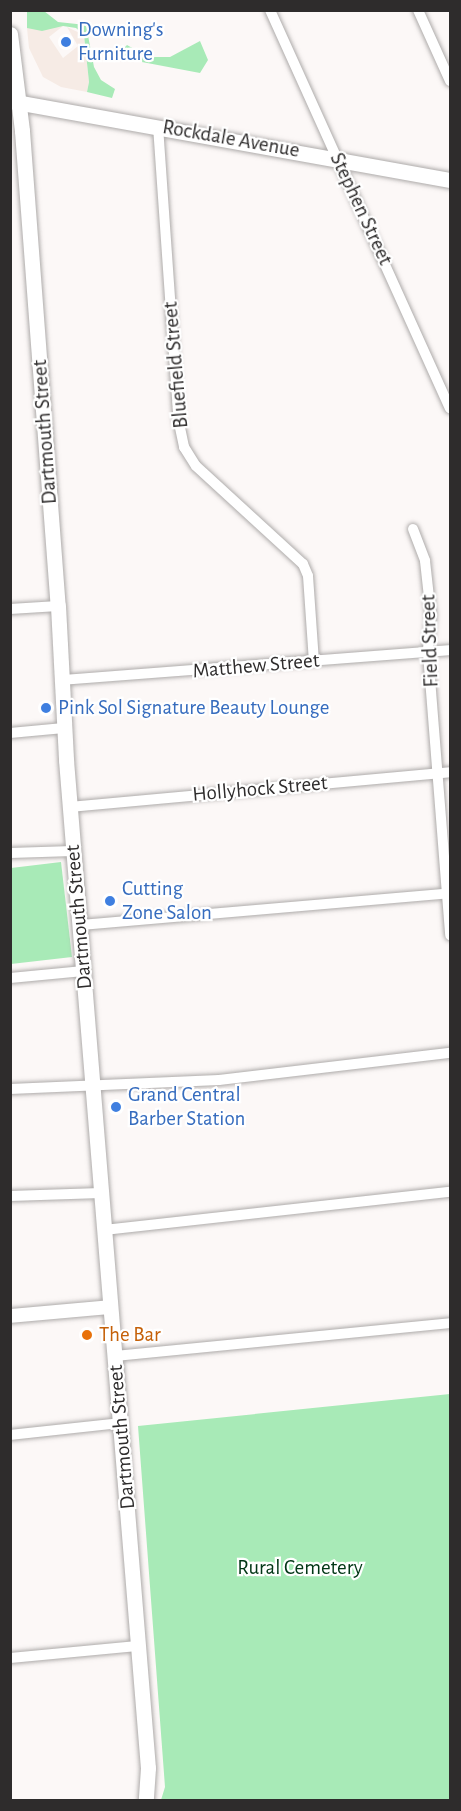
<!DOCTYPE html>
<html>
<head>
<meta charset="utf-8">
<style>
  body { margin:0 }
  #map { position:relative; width:461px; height:1811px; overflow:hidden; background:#fcf8f7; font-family:"Alegreya Sans",sans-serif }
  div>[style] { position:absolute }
  .built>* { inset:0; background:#f6ebe5 }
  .green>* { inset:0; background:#a8eab7 }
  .roads { filter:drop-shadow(0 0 2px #aeabaa) drop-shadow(0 0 2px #aeabaa) }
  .minor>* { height:10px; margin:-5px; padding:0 5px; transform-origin:5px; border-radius:5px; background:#fff }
  .tertiary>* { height:14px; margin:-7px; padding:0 7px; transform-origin:7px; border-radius:7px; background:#fff }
  .secondary>* { height:15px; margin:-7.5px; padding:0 7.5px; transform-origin:7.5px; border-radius:7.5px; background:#fff }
  .dots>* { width:16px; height:16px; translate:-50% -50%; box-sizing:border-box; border:3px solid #fff; border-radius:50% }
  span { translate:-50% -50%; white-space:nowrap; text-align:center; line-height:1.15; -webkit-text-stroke:4.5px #fff; paint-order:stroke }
  .shop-label { font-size:21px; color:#366cbe }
  .left { translate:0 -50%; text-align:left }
  .street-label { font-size:21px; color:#2e2c2c }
  .food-label { font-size:21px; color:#c56008 }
  .park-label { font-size:21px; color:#003615 }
  .frame { position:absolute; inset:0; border:12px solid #2e2c2c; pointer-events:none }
</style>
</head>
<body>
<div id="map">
  <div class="built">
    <i style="clip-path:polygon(63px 26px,49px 37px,63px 58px,78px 46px,67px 27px,84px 35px,89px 82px,87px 92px,61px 87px,43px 77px,29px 48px,27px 28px)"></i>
  </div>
  <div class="green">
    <i style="clip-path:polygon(27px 11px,44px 11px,58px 22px,86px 25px,94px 67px,101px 80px,115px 89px,112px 98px,87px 92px,89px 82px,84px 35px,76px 28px,63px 26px,42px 31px,27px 28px)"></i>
    <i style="clip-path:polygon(200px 41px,208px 60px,200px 73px,126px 59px,120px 52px,127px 45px,134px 49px,134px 57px,170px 57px)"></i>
    <i style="clip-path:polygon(61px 862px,72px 957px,11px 964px,11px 868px)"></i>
    <i style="clip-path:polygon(450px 1394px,450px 1800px,161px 1800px,165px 1787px,138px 1426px)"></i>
  </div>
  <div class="roads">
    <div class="minor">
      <i style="left:270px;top:10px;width:437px;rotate:65.7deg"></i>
      <i style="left:418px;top:10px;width:78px;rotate:65.7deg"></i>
      <i style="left:158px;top:126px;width:298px;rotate:86deg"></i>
      <i style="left:179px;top:423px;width:25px;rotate:78deg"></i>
      <i style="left:184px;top:447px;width:22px;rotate:58deg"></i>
      <i style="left:196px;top:466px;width:145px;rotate:42.5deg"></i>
      <i style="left:303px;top:564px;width:13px;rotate:67deg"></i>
      <i style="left:308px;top:576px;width:85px;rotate:86deg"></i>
      <i style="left:413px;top:529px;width:34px;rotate:69deg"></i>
      <i style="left:425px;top:561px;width:54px;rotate:83.7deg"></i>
      <i style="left:431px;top:615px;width:38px;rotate:95deg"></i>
      <i style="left:428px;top:653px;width:283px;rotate:85.5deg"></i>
      <i style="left:10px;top:609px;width:48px;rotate:-3.6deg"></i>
      <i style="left:62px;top:680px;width:389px;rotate:-4.4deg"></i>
      <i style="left:10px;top:733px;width:54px;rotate:-5.3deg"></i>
      <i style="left:69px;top:807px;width:383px;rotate:-5.2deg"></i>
      <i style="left:10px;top:853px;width:63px;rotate:-1.8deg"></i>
      <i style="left:80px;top:925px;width:371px;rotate:-4.9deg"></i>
      <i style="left:10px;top:978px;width:74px;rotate:-5.4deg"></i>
      <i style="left:10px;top:1089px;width:209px;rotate:-2.5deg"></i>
      <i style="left:219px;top:1080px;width:233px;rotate:-6.7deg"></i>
      <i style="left:10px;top:1196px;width:91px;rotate:-1.9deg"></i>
      <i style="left:104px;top:1230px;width:348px;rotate:-6.3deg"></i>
      <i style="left:115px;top:1356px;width:337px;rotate:-5.6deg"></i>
      <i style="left:10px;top:1435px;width:112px;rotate:-6.2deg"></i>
      <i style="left:10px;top:1658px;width:128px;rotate:-5.4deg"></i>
    </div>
    <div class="tertiary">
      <i style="left:10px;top:1316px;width:101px;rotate:-5.1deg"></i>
    </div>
    <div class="secondary">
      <i style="left:10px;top:34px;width:98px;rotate:82.9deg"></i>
      <i style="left:22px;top:131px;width:476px;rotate:85.7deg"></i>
      <i style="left:58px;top:606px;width:154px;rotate:87deg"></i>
      <i style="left:66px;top:760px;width:1011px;rotate:85.35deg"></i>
      <i style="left:148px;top:1768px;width:32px;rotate:94deg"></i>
      <i style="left:10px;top:101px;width:447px;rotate:10.2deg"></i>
    </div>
  </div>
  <div class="dots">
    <i style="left:66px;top:42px;background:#3f7fe0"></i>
    <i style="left:46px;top:708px;background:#3f7fe0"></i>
    <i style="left:110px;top:901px;background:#3f7fe0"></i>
    <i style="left:116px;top:1107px;background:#3f7fe0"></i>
    <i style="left:87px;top:1335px;background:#e8710a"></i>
  </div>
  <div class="shop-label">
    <span class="left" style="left:78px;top:42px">Downing's<br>Furniture</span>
    <span class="left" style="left:58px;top:708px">Pink Sol Signature Beauty Lounge</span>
    <span class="left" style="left:122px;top:901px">Cutting<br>Zone Salon</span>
    <span class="left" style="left:128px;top:1107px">Grand Central<br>Barber Station</span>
  </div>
  <div class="street-label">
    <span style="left:231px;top:139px;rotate:10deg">Rockdale Avenue</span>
    <span style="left:361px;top:209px;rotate:65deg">Stephen Street</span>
    <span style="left:176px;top:365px;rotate:-95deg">Bluefield Street</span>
    <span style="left:45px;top:432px;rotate:-94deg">Dartmouth Street</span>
    <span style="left:430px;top:641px;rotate:-92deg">Field Street</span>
    <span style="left:256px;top:666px;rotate:-5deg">Matthew Street</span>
    <span style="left:260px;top:789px;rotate:-5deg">Hollyhock Street</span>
    <span style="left:79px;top:917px;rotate:-95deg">Dartmouth Street</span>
    <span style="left:122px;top:1437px;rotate:-95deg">Dartmouth Street</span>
  </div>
  <div class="food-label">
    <span class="left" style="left:99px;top:1335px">The Bar</span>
  </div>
  <div class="park-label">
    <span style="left:300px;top:1568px">Rural Cemetery</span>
  </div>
  <div class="frame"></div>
</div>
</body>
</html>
